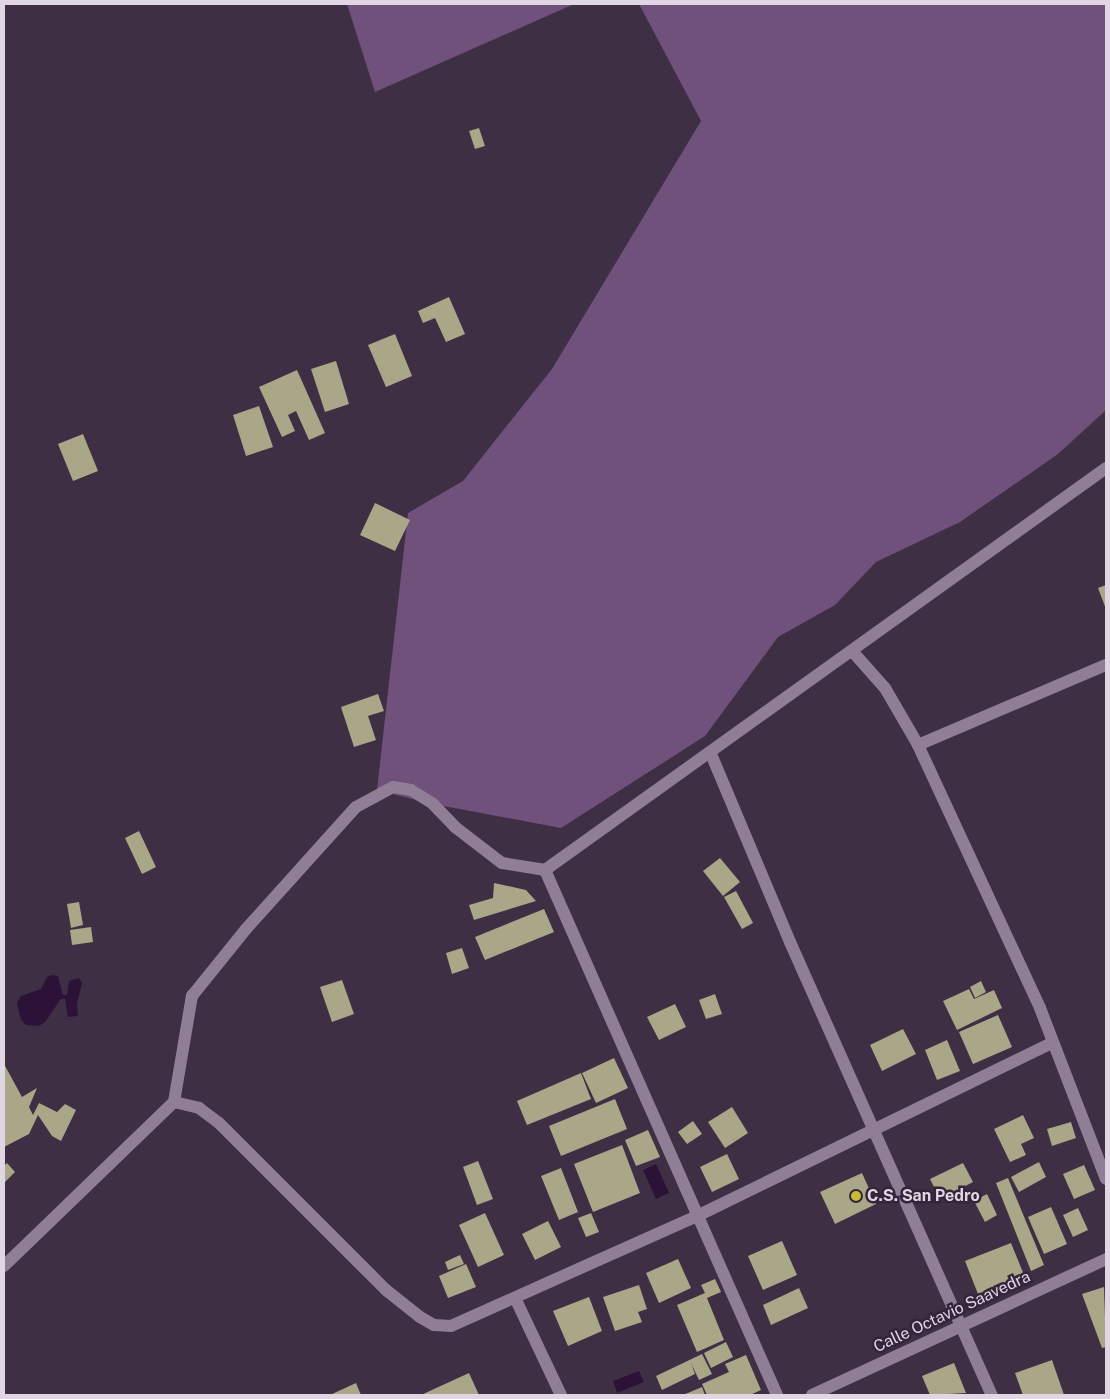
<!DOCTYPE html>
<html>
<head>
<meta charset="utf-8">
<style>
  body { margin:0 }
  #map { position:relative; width:1110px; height:1399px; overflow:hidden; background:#3f2f45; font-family:"Public Sans",sans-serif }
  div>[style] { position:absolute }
  .forest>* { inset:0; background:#6f517b }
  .water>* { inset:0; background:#2d1237 }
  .building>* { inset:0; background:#aaa788 }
  .minor>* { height:12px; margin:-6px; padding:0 6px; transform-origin:6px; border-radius:6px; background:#907e97 }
  .dots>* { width:14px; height:14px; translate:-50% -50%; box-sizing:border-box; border:2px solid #34253a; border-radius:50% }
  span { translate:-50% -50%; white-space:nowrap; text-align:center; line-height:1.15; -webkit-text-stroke:5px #34253a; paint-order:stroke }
  .poi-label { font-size:16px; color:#e0d6e4; font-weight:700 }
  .left { translate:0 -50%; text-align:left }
  .street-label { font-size:16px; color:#e0d6e4 }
  .frame { position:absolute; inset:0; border:5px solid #e0d6e4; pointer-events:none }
</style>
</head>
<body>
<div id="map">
  <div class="forest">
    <i style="clip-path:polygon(347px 4px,574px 4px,375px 92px)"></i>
    <i style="clip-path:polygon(639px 4px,1106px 4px,1106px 410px,1058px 454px,960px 522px,876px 562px,835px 605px,778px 637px,705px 736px,561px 828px,433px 804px,377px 790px,408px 513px,463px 481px,552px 369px,701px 121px)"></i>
  </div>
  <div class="water">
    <i style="clip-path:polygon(52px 975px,58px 976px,63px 995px,67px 995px,69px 981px,79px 978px,82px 983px,77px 1004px,78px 1016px,68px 1017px,65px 999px,61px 999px,45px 1022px,39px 1026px,26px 1025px,21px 1020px,17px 1003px,21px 996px,41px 989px,47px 977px)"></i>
    <i style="clip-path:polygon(656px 1164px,669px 1193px,656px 1199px,643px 1170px)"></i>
    <i style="clip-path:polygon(639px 1371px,644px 1382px,617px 1393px,613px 1381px)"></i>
  </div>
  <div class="building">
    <i style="clip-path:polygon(479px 128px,485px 146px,475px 149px,469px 131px)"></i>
    <i style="clip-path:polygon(449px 297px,465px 334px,446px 342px,435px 318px,423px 323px,418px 311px)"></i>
    <i style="clip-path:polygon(395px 334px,412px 376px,386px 387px,368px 345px)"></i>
    <i style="clip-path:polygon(336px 361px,349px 404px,325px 412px,311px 369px)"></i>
    <i style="clip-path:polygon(297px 370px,325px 433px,309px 440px,296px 411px,288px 415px,295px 431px,282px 437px,259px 387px)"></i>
    <i style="clip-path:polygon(259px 406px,273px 447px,246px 456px,233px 415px)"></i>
    <i style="clip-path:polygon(83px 434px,98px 471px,73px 481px,58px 444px)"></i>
    <i style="clip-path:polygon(375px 503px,410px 520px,395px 551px,360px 535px)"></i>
    <i style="clip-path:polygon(1106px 585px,1106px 609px,1098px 588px)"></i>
    <i style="clip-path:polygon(378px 694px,384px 711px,368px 716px,376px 740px,354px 747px,341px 707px)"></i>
    <i style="clip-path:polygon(139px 831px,156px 867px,142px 874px,125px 838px)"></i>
    <i style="clip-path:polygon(720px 858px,740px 882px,723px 896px,703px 871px)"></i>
    <i style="clip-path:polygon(494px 883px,526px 890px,536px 901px,474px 920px,469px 905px,493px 898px)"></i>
    <i style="clip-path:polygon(736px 891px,753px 923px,742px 929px,724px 897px)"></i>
    <i style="clip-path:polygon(79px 902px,83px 925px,71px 928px,67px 904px)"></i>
    <i style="clip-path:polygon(544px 909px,554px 932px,485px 960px,475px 937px)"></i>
    <i style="clip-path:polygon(91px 927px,93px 942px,72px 945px,70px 930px)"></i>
    <i style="clip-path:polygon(462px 948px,469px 968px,452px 974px,446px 953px)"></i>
    <i style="clip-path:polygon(342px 980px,354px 1014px,332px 1022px,320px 987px)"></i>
    <i style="clip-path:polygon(981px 981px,986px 992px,975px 998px,970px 987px)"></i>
    <i style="clip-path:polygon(969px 989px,974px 999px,994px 990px,1002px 1008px,957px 1030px,943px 1001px)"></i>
    <i style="clip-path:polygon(715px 994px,722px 1014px,706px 1019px,699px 1000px)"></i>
    <i style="clip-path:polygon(675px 1004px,686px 1027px,659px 1040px,647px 1017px)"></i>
    <i style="clip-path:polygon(998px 1015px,1012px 1047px,973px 1064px,959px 1032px)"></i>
    <i style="clip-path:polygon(903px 1029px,916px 1054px,882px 1071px,870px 1045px)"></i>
    <i style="clip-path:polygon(947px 1040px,960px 1071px,937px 1080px,925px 1050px)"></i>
    <i style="clip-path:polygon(614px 1058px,628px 1088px,596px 1103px,582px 1073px)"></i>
    <i style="clip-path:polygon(4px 1064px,22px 1097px,37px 1088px,29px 1107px,33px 1115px,39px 1103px,57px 1112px,65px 1104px,76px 1110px,61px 1141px,52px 1136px,38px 1115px,29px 1134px,4px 1147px)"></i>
    <i style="clip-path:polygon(581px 1073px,591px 1099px,527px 1125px,517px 1101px)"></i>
    <i style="clip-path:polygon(615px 1099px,627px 1129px,561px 1156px,549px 1126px)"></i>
    <i style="clip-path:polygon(732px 1107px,748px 1133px,725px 1148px,708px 1122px)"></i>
    <i style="clip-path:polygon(1023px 1115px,1034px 1138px,1021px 1144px,1026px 1155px,1010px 1162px,994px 1129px)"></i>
    <i style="clip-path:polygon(693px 1121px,702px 1134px,687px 1144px,678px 1132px)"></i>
    <i style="clip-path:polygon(1071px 1122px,1076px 1138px,1052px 1146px,1047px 1129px)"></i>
    <i style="clip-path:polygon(648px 1130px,660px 1157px,636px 1166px,625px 1140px)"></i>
    <i style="clip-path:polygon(622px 1145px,640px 1193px,593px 1212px,574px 1164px)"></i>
    <i style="clip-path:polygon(727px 1154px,739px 1179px,712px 1192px,700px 1167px)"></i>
    <i style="clip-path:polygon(478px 1161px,493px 1199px,477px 1205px,463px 1167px)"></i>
    <i style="clip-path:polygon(1039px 1162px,1046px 1177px,1019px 1192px,1011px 1177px)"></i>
    <i style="clip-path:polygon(7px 1163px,15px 1172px,4px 1183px,4px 1166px)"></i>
    <i style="clip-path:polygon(963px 1163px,973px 1182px,940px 1199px,930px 1179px)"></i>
    <i style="clip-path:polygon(1084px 1165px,1095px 1190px,1074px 1199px,1063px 1174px)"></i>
    <i style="clip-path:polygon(561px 1168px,578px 1212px,559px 1220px,541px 1176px)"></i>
    <i style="clip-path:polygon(862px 1173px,876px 1204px,835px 1224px,820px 1192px)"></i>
    <i style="clip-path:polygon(1008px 1178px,1044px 1265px,1031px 1271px,996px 1183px)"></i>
    <i style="clip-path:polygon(987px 1194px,997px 1215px,985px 1222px,974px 1201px)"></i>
    <i style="clip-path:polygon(1051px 1207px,1067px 1244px,1044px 1254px,1028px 1217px)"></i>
    <i style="clip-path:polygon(1078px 1208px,1088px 1230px,1073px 1237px,1063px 1215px)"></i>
    <i style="clip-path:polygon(485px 1213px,504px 1255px,478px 1267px,459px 1225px)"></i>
    <i style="clip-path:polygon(591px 1213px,599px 1232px,586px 1237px,578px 1218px)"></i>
    <i style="clip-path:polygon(548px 1221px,561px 1247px,535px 1260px,522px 1234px)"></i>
    <i style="clip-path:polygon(782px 1241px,797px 1275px,763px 1290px,748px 1256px)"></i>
    <i style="clip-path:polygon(1011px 1243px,1024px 1275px,978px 1294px,965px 1261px)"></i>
    <i style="clip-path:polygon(460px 1255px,464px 1264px,448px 1270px,445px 1262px)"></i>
    <i style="clip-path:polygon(678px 1259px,691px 1288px,659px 1303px,646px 1273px)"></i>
    <i style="clip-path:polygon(466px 1264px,476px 1287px,448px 1298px,439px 1276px)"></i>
    <i style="clip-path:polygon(715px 1279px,721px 1292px,707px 1298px,724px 1340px,697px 1352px,677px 1305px,705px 1293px,701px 1285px)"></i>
    <i style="clip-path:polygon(639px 1285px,647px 1309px,638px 1312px,642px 1322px,615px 1331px,603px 1297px)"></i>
    <i style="clip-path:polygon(1104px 1287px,1106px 1347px,1102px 1348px,1082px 1294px)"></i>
    <i style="clip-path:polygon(799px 1288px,808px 1308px,771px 1325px,763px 1305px)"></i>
    <i style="clip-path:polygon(589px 1297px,602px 1331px,568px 1346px,553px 1311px)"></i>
    <i style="clip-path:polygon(726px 1342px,733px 1357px,711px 1368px,704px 1353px)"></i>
    <i style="clip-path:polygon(702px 1354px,712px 1374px,699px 1380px,691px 1363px,695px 1374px,662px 1390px,656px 1376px)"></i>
    <i style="clip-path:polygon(746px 1355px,761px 1390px,750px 1395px,707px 1395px,702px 1384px,729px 1372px,725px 1364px)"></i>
    <i style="clip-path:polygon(1052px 1360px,1064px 1395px,1023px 1395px,1015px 1373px)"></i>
    <i style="clip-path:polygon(954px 1363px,966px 1393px,930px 1395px,922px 1376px)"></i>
    <i style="clip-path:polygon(469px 1373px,479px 1395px,421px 1395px)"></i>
    <i style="clip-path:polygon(356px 1383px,361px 1395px,330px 1395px)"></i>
    <i style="clip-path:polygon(702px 1387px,705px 1395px,683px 1395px)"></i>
  </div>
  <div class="minor">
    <i style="left:853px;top:652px;width:48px;rotate:48.4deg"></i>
    <i style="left:885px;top:688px;width:66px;rotate:59.9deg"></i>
    <i style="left:918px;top:745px;width:290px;rotate:65.1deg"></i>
    <i style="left:1040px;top:1008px;width:183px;rotate:68.9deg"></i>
    <i style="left:918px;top:745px;width:204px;rotate:-23.1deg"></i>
    <i style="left:711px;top:754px;width:204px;rotate:67.2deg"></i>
    <i style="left:790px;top:942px;width:496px;rotate:66deg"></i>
    <i style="left:545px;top:870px;width:574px;rotate:66.16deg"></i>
    <i style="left:174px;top:1102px;width:26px;rotate:13deg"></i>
    <i style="left:199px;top:1108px;width:25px;rotate:37deg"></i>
    <i style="left:219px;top:1123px;width:236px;rotate:45deg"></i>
    <i style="left:386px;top:1290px;width:43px;rotate:38.5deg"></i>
    <i style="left:420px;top:1317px;width:16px;rotate:30deg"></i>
    <i style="left:434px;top:1325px;width:17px;rotate:3deg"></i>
    <i style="left:451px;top:1326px;width:269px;rotate:-24.1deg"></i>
    <i style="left:697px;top:1216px;width:395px;rotate:-26deg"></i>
    <i style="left:4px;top:1266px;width:236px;rotate:-44deg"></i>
    <i style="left:174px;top:1102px;width:108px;rotate:-80.4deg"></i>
    <i style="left:192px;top:996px;width:86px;rotate:-51.1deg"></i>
    <i style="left:246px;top:929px;width:164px;rotate:-48deg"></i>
    <i style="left:356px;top:807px;width:42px;rotate:-28.4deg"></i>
    <i style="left:393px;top:787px;width:18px;rotate:9deg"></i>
    <i style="left:411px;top:790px;width:26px;rotate:32deg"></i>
    <i style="left:433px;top:804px;width:32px;rotate:46deg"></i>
    <i style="left:455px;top:827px;width:59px;rotate:37.5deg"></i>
    <i style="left:502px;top:863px;width:44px;rotate:9.2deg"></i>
    <i style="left:545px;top:870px;width:690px;rotate:-35.62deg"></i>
    <i style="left:516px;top:1300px;width:105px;rotate:64.7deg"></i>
    <i style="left:812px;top:1395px;width:324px;rotate:-24.8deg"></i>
  </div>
  <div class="dots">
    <i style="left:856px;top:1196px;background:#caba39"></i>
  </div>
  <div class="poi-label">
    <span class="left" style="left:867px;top:1196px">C.S. San Pedro</span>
  </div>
  <div class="street-label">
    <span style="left:952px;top:1312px;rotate:-25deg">Calle Octavio Saavedra</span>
  </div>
  <div class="frame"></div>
</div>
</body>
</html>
